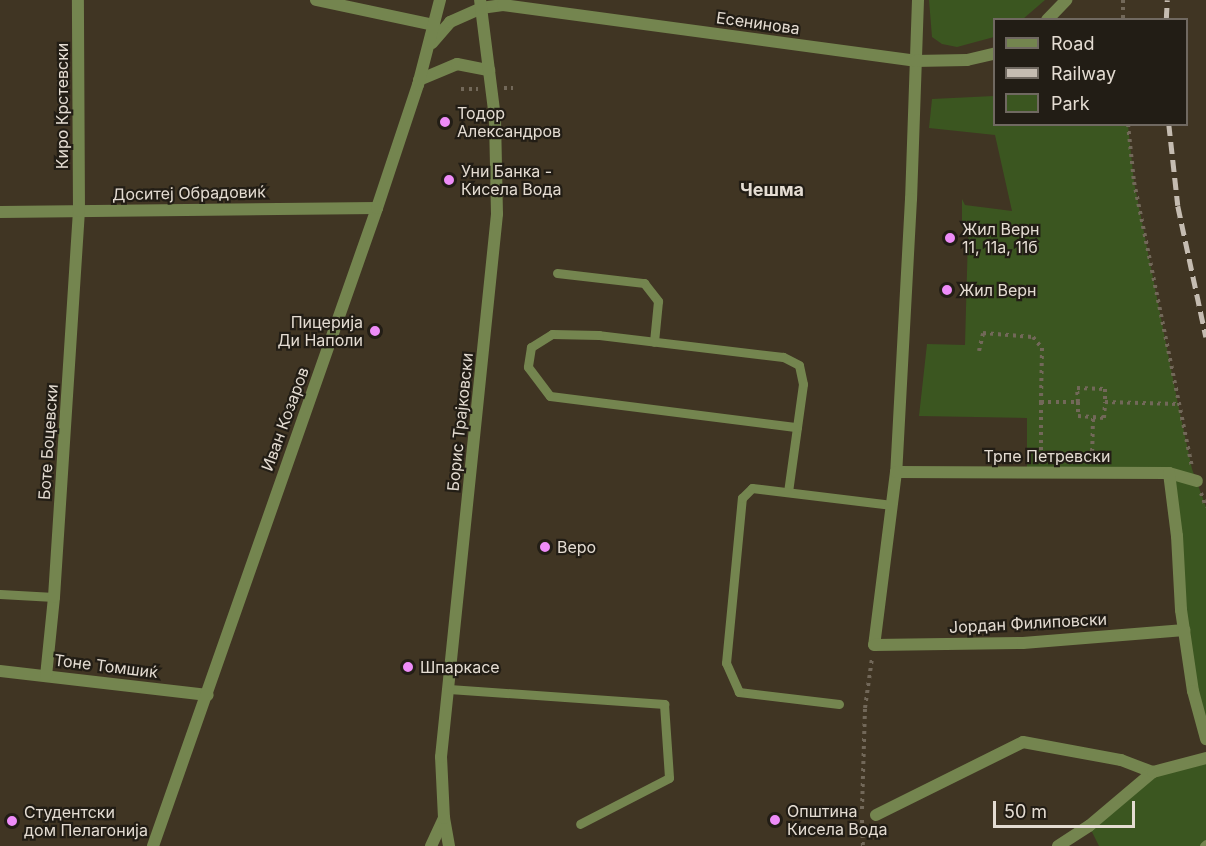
<!DOCTYPE html>
<html>
<head>
<meta charset="utf-8">
<style>
  body { margin:0 }
  #map { position:relative; width:1206px; height:846px; overflow:hidden; background:#403523; font-family:Inter,sans-serif }
  div>[style] { position:absolute }
  .green>* { inset:0; background:#3b5620 }
  .path>* { height:4px; margin-top:-2px; transform-origin:0; background:repeating-linear-gradient(90deg,#726859 0 3px,transparent 0 7.5px) }
  .service>* { height:9px; margin:-4.5px; padding:0 4.5px; transform-origin:4.5px; border-radius:4.5px; background:#74854f }
  .minor>* { height:12px; margin:-6px; padding:0 6px; transform-origin:6px; border-radius:6px; background:#74854f }
  .tertiary>* { height:12px; margin:-6px; padding:0 6px; transform-origin:6px; border-radius:6px; background:#74854f }
  .rail>* { height:4.5px; margin-top:-2.25px; transform-origin:0; background:repeating-linear-gradient(90deg,#c5bcb1 0 12px,transparent 0 18px) }
  .dots>* { width:16px; height:16px; translate:-50% -50%; box-sizing:border-box; border:3px solid #221d15; border-radius:50% }
  span { translate:-50% -50%; white-space:nowrap; text-align:center; line-height:1.15; -webkit-text-stroke:4.5px #221d15; paint-order:stroke }
  .street-label { font-size:16px; color:#e4dcd2 }
  .poi-label { font-size:16px; color:#e4dcd2 }
  .left { translate:0 -50%; text-align:left }
  .right { translate:-100% -50%; text-align:right }
  .neighbourhood-label { font-size:18px; color:#e4dcd2; font-weight:700 }
  .legend { position:absolute; left:993px; top:18px; width:195px; height:108px; box-sizing:border-box; background:#221d15; border:2px solid #706961; margin:0; padding:8px 10px; list-style:none; font-size:18px; color:#e4dcd2 }
  .legend li { display:flex; align-items:center; gap:12px; height:30px }
  .legend b { width:30px; border:2px solid #706961 }
  .scale { position:absolute; left:993px; top:801px; width:142px; height:27px; box-sizing:border-box; border:3px solid #e4dcd2; border-top:0; padding-left:8px; font-size:18px; line-height:21px; white-space:nowrap; color:#e4dcd2; -webkit-text-stroke:4px #221d15; paint-order:stroke }
</style>
</head>
<body>
<div id="map">
  <div class="green">
    <i style="clip-path:polygon(929px 0,1045px 0,1023px 19px,994px 20px,994px 37px,957px 47px,942px 44px,932px 37px)"></i>
    <i style="clip-path:polygon(994px 96px,994px 124px,1128px 125px,1134px 182px,1178px 404px,1192px 469px,1206px 507px,1206px 739px,1193px 691px,1169px 473px,1027px 473px,1027px 418px,919px 416px,927px 344px,965px 345px,968px 236px,962px 227px,962px 199px,965px 205px,1012px 211px,995px 135px,929px 128px,932px 99px)"></i>
    <i style="clip-path:polygon(1206px 758px,1206px 846px,1099px 846px,1089px 826px,1153px 772px)"></i>
  </div>
  <div class="path">
    <i style="left:1123px;top:0;width:20px;rotate:90deg"></i>
    <i style="left:504px;top:88px;width:9px"></i>
    <i style="left:461px;top:89px;width:17px"></i>
    <i style="left:1128px;top:124px;width:58px;rotate:84.1deg"></i>
    <i style="left:1134px;top:182px;width:290px;rotate:78.5deg"></i>
    <i style="left:979px;top:351px;width:18px;rotate:-77deg"></i>
    <i style="left:983px;top:333px;width:50px;rotate:4.6deg"></i>
    <i style="left:1033px;top:337px;width:14px;rotate:51deg"></i>
    <i style="left:1042px;top:348px;width:54px;rotate:91.1deg"></i>
    <i style="left:1078px;top:402px;width:14px;rotate:-94deg"></i>
    <i style="left:1077px;top:388px;width:28px;rotate:2deg"></i>
    <i style="left:1105px;top:389px;width:13px;rotate:90deg"></i>
    <i style="left:1041px;top:458px;width:56px;rotate:-90deg"></i>
    <i style="left:1041px;top:402px;width:37px"></i>
    <i style="left:1078px;top:402px;width:14px;rotate:90deg"></i>
    <i style="left:1078px;top:416px;width:15px;rotate:4deg"></i>
    <i style="left:1092px;top:459px;width:42px;rotate:-88.6deg"></i>
    <i style="left:1093px;top:417px;width:11px;rotate:5deg"></i>
    <i style="left:1104px;top:418px;width:16px;rotate:-86deg"></i>
    <i style="left:1105px;top:402px;width:73px;rotate:1.6deg"></i>
    <i style="left:1201px;top:493px;width:15px;rotate:70deg"></i>
    <i style="left:862px;top:809px;width:101px;rotate:-88.3deg"></i>
    <i style="left:865px;top:708px;width:50px;rotate:-82deg"></i>
    <i style="left:862px;top:820px;width:26px;rotate:88deg"></i>
  </div>
  <div class="service">
    <i style="left:557px;top:273px;width:88px;rotate:6.6deg"></i>
    <i style="left:644px;top:283px;width:23px;rotate:52deg"></i>
    <i style="left:658px;top:301px;width:41px;rotate:95.6deg"></i>
    <i style="left:788px;top:492px;width:109px;rotate:-82.1deg"></i>
    <i style="left:803px;top:384px;width:19px;rotate:-102deg"></i>
    <i style="left:799px;top:365px;width:18px;rotate:-153deg"></i>
    <i style="left:783px;top:357px;width:185px;rotate:-173.2deg"></i>
    <i style="left:599px;top:335px;width:47px;rotate:-178.8deg"></i>
    <i style="left:552px;top:334px;width:25px;rotate:148deg"></i>
    <i style="left:531px;top:347px;width:20px;rotate:99deg"></i>
    <i style="left:528px;top:367px;width:36px;rotate:53deg"></i>
    <i style="left:550px;top:396px;width:249px;rotate:7.2deg"></i>
    <i style="left:0;top:594px;width:54px;rotate:3.2deg"></i>
    <i style="left:449px;top:689px;width:216px;rotate:4deg"></i>
    <i style="left:664px;top:704px;width:74px;rotate:86.1deg"></i>
    <i style="left:669px;top:778px;width:100px;rotate:152.7deg"></i>
    <i style="left:839px;top:704px;width:101px;rotate:-173.2deg"></i>
    <i style="left:739px;top:692px;width:32px;rotate:-114deg"></i>
    <i style="left:726px;top:663px;width:166px;rotate:-84.5deg"></i>
    <i style="left:742px;top:498px;width:14px;rotate:-45deg"></i>
    <i style="left:752px;top:488px;width:141px;rotate:6.9deg"></i>
    <i style="left:1204px;top:846px;width:3px;rotate:-45deg"></i>
  </div>
  <div class="minor">
    <i style="left:316px;top:0;width:121px;rotate:12deg"></i>
    <i style="left:918px;top:0;width:199px;rotate:92deg"></i>
    <i style="left:911px;top:199px;width:273px;rotate:93.1deg"></i>
    <i style="left:896px;top:472px;width:174px;rotate:97.2deg"></i>
    <i style="left:874px;top:645px;width:149px;rotate:-0.8deg"></i>
    <i style="left:1023px;top:643px;width:162px;rotate:-4.6deg"></i>
    <i style="left:1047px;top:20px;width:28px;rotate:-46deg"></i>
    <i style="left:432px;top:43px;width:28px;rotate:-49deg"></i>
    <i style="left:450px;top:22px;width:34px;rotate:-24deg"></i>
    <i style="left:481px;top:8px;width:22px;rotate:-8deg"></i>
    <i style="left:503px;top:5px;width:416px;rotate:7.7deg"></i>
    <i style="left:915px;top:61px;width:52px;rotate:-1.1deg"></i>
    <i style="left:967px;top:60px;width:28px;rotate:-13deg"></i>
    <i style="left:419px;top:80px;width:41px;rotate:-22.8deg"></i>
    <i style="left:457px;top:64px;width:33px;rotate:11deg"></i>
    <i style="left:0;top:212px;width:377px;rotate:-0.6deg"></i>
    <i style="left:896px;top:472px;width:273px;rotate:0.2deg"></i>
    <i style="left:1169px;top:473px;width:29px;rotate:16deg"></i>
    <i style="left:1169px;top:473px;width:64px;rotate:82.8deg"></i>
    <i style="left:1177px;top:536px;width:74px;rotate:86.9deg"></i>
    <i style="left:1181px;top:610px;width:82px;rotate:81.6deg"></i>
    <i style="left:1193px;top:691px;width:50px;rotate:74.8deg"></i>
    <i style="left:0;top:671px;width:209px;rotate:6.6deg"></i>
    <i style="left:46px;top:676px;width:79px;rotate:-84.2deg"></i>
    <i style="left:54px;top:597px;width:387px;rotate:-86.3deg"></i>
    <i style="left:79px;top:211px;width:211px;rotate:-90.3deg"></i>
    <i style="left:876px;top:815px;width:164px;rotate:-26.4deg"></i>
    <i style="left:1023px;top:742px;width:100px;rotate:10.4deg"></i>
    <i style="left:1121px;top:760px;width:34px;rotate:21deg"></i>
    <i style="left:153px;top:846px;width:676px;rotate:-70.65deg"></i>
    <i style="left:377px;top:208px;width:130px;rotate:-71.6deg"></i>
    <i style="left:418px;top:85px;width:88px;rotate:-75.5deg"></i>
    <i style="left:431px;top:846px;width:31px;rotate:-65deg"></i>
    <i style="left:1058px;top:846px;width:37px;rotate:-33deg"></i>
    <i style="left:1089px;top:826px;width:84px;rotate:-40.2deg"></i>
    <i style="left:1153px;top:772px;width:55px;rotate:-14.8deg"></i>
  </div>
  <div class="tertiary">
    <i style="left:449px;top:846px;width:28px;rotate:-100deg"></i>
    <i style="left:444px;top:818px;width:61px;rotate:-92.8deg"></i>
    <i style="left:441px;top:757px;width:546px;rotate:-84.11deg"></i>
    <i style="left:497px;top:214px;width:96px;rotate:-91.2deg"></i>
    <i style="left:495px;top:118px;width:119px;rotate:-97.2deg"></i>
  </div>
  <div class="rail">
    <i style="left:1166px;top:20px;width:20px;rotate:-87deg"></i>
    <i style="left:1169px;top:124px;width:82px;rotate:83.7deg"></i>
    <i style="left:1178px;top:206px;width:134px;rotate:77.9deg"></i>
  </div>
  <div class="dots">
    <i style="left:445px;top:122px;background:#ee8cf8"></i>
    <i style="left:449px;top:180px;background:#ee8cf8"></i>
    <i style="left:950px;top:238px;background:#ee8cf8"></i>
    <i style="left:947px;top:290px;background:#ee8cf8"></i>
    <i style="left:375px;top:331px;background:#ee8cf8"></i>
    <i style="left:545px;top:547px;background:#ee8cf8"></i>
    <i style="left:408px;top:667px;background:#ee8cf8"></i>
    <i style="left:775px;top:820px;background:#ee8cf8"></i>
    <i style="left:12px;top:821px;background:#ee8cf8"></i>
  </div>
  <div class="street-label">
    <span style="left:758px;top:23px;rotate:8deg">Есенинова</span>
    <span style="left:62px;top:106px;rotate:-90deg">Киро Крстевски</span>
    <span style="left:189px;top:193px;rotate:-1deg">Доситеј Обрадовиќ</span>
    <span style="left:285px;top:419px;rotate:-70deg">Иван Козаров</span>
    <span style="left:460px;top:422px;rotate:-84deg">Борис Трајковски</span>
    <span style="left:48px;top:442px;rotate:-86deg">Боте Боцевски</span>
    <span style="left:1047px;top:456px">Трпе Петревски</span>
    <span style="left:1028px;top:623px;rotate:-3deg">Јордан Филиповски</span>
    <span style="left:106px;top:666px;rotate:7deg">Тоне Томшиќ</span>
  </div>
  <div class="poi-label">
    <span class="left" style="left:457px;top:122px">Тодор<br>Александров</span>
    <span class="left" style="left:461px;top:180px">Уни Банка -<br>Кисела Вода</span>
    <span class="left" style="left:962px;top:238px">Жил Верн<br>11, 11а, 11б</span>
    <span class="left" style="left:959px;top:290px">Жил Верн</span>
    <span class="right" style="left:363px;top:331px">Пицерија<br>Ди Наполи</span>
    <span class="left" style="left:557px;top:547px">Веро</span>
    <span class="left" style="left:420px;top:667px">Шпаркасе</span>
    <span class="left" style="left:787px;top:820px">Општина<br>Кисела Вода</span>
    <span class="left" style="left:24px;top:821px">Студентски<br>дом Пелагонија</span>
  </div>
  <div class="neighbourhood-label">
    <span style="left:772px;top:190px">Чешма</span>
  </div>
  <ul class="legend">
  <li><b style="height:8px;background:#74854f"></b>Road</li>
  <li><b style="height:8px;background:#c5bcb1"></b>Railway</li>
  <li><b style="height:16px;background:#3b5620"></b>Park</li>
  </ul>
  <div class="scale">50 m</div>
</div>
</body>
</html>
